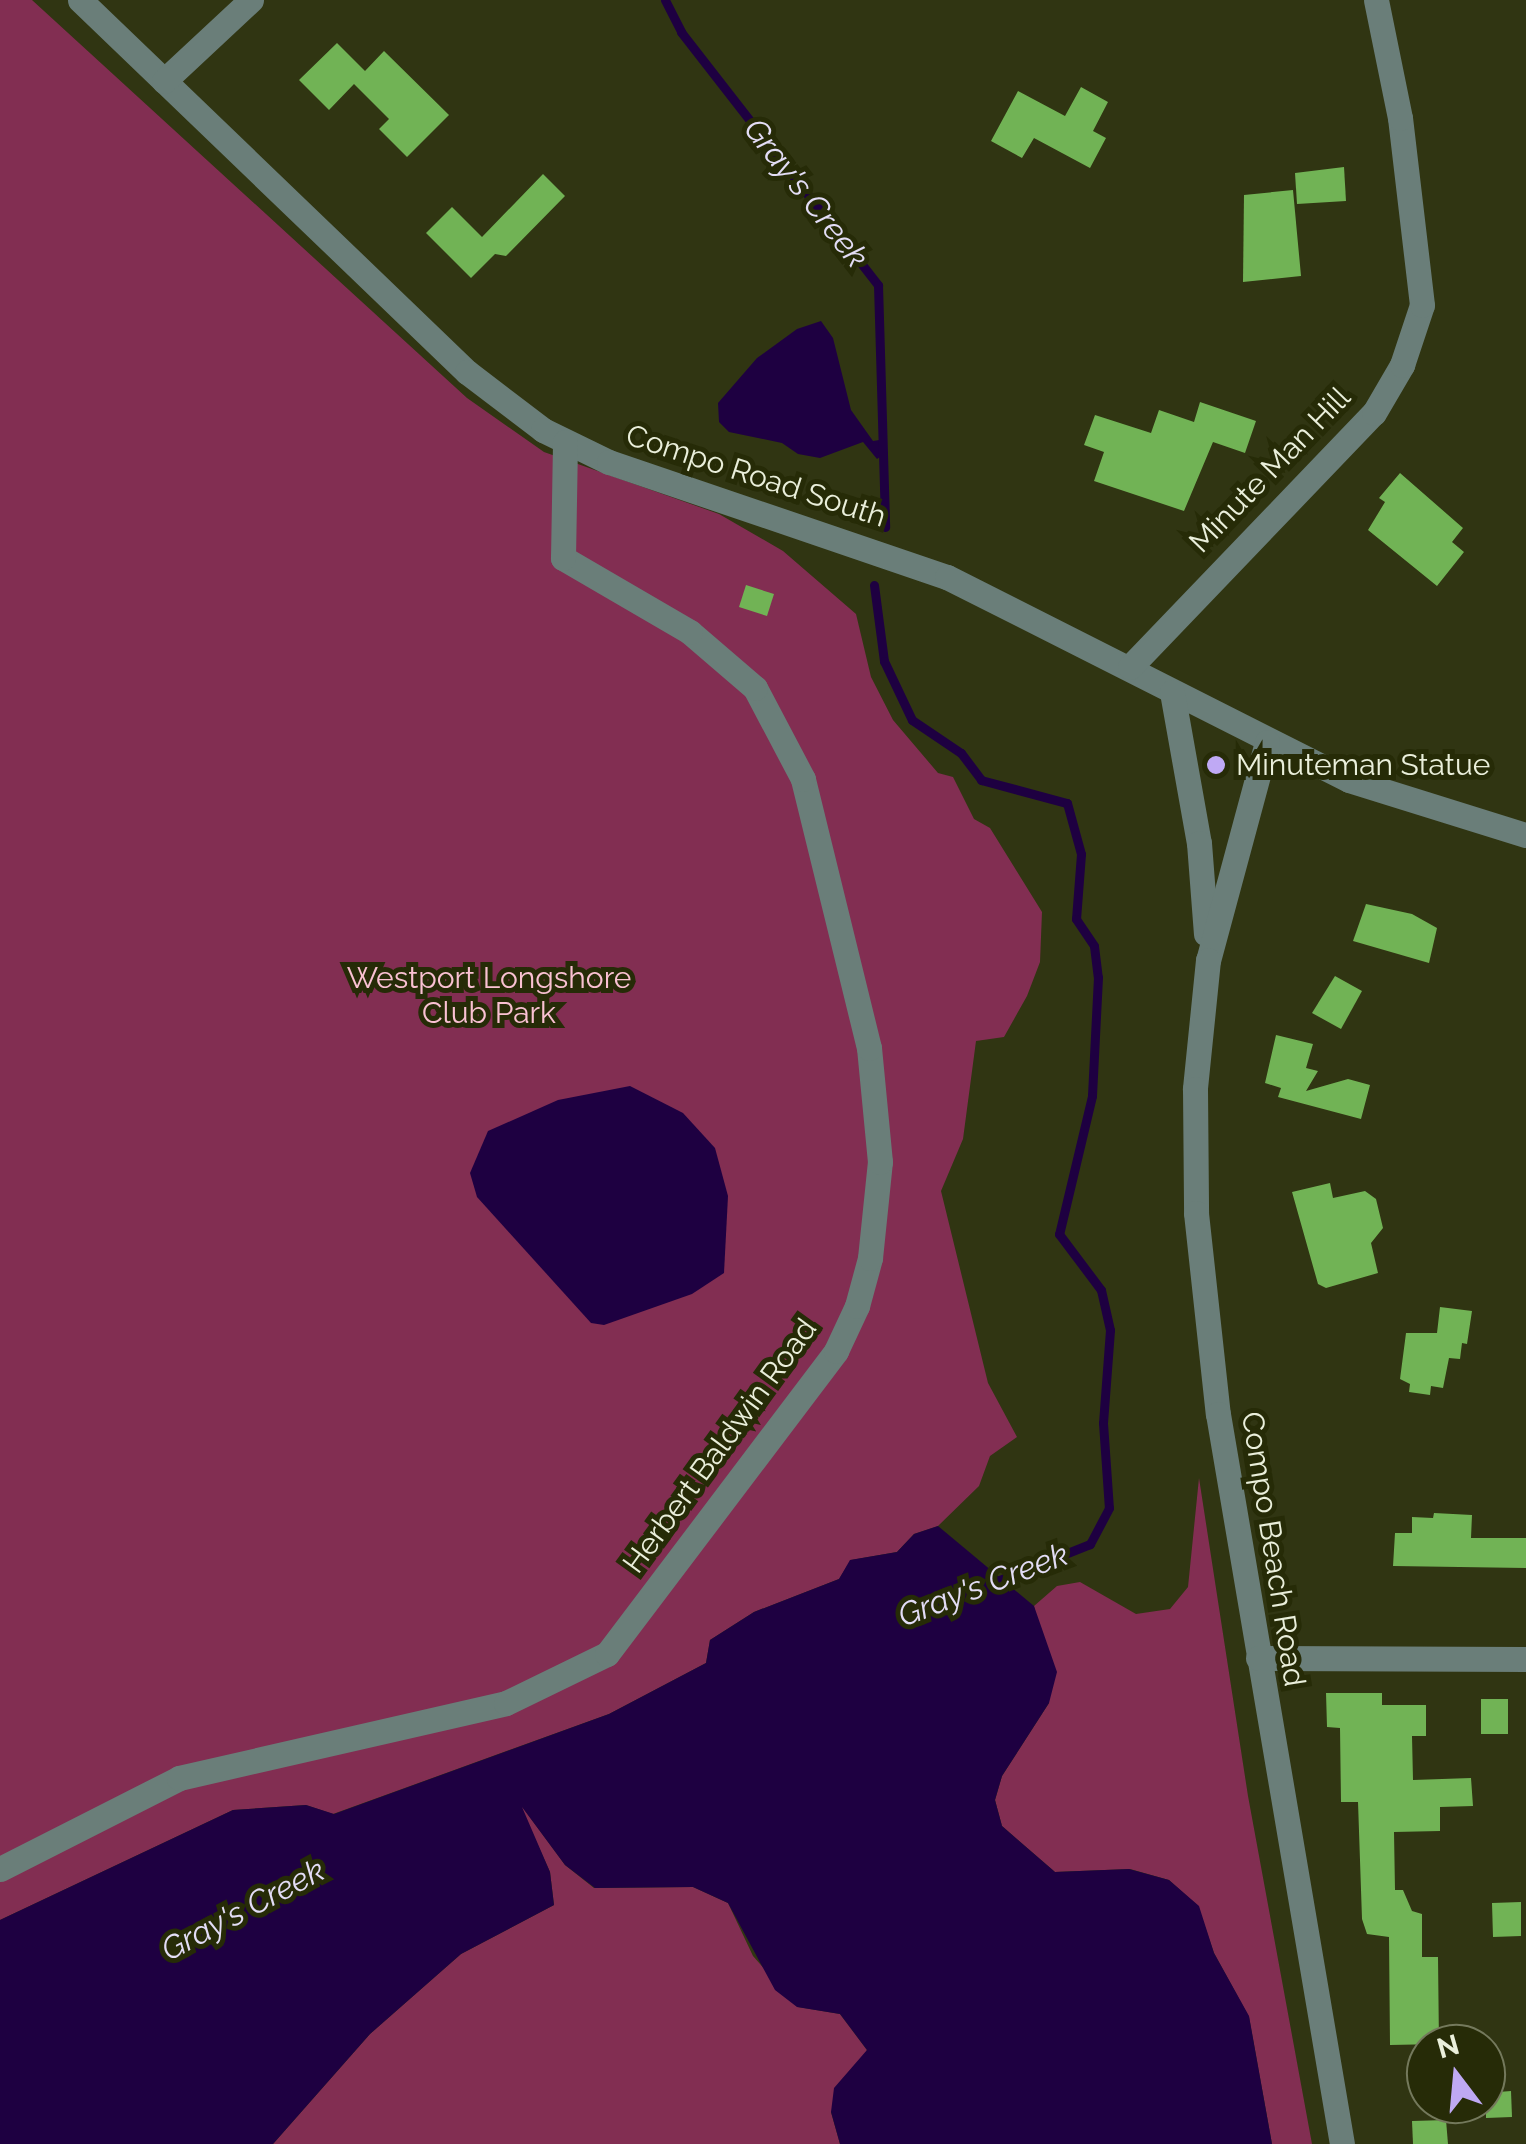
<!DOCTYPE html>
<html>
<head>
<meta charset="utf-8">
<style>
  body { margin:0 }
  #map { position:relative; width:1526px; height:2144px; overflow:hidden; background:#303512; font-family:Raleway,sans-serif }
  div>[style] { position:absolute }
  .green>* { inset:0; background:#822e52 }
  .water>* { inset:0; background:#1e0041 }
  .stream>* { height:9px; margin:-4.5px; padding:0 4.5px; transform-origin:4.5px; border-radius:4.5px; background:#1e0041 }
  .building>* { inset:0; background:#71b355 }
  .minor>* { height:25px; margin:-12.5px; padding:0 12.5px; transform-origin:12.5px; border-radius:12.5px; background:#6a7e79 }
  .dots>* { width:28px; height:28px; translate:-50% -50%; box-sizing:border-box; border:5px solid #262b07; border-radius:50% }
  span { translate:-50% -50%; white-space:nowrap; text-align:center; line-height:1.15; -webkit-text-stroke:10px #262b07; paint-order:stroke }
  .street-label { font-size:30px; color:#eaefdb }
  .poi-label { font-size:30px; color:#eaefdb }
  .left { translate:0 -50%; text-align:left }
  .park-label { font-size:30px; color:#fac1d3 }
  .water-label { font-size:32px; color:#e3ddf6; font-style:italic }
  .north { position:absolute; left:1406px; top:2024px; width:100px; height:100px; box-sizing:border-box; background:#262b07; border:2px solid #74795c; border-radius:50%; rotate:344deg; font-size:28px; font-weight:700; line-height:40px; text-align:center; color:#eaefdb }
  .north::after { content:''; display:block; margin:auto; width:35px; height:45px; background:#bfa9f4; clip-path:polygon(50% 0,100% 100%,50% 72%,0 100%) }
</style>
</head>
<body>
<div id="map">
  <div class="green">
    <i style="clip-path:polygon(0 0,32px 0,467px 398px,544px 452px,719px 514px,783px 551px,856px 614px,871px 677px,893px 720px,938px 773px,953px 777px,974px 819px,990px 828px,1042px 912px,1040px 962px,1027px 996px,1004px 1037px,976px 1041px,963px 1139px,941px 1191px,988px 1383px,1017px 1437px,990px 1456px,979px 1486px,938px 1526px,914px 1534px,897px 1552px,851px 1560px,839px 1579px,754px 1612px,710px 1640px,706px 1663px,609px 1714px,333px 1814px,306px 1805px,233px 1810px,0 1920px)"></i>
    <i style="clip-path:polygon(1199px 1478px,1248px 1796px,1312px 2144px,1272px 2144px,1249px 2017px,1214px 1953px,1198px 1906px,1169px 1880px,1130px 1869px,1055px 1872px,1002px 1826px,995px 1800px,1002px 1776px,1049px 1703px,1034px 1606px,1057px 1586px,1080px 1582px,1136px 1614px,1170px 1609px,1188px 1587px)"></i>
    <i style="clip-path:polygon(518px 1801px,565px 1865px,594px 1888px,693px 1887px,728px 1903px,753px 1956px,798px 2007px,840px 2014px,867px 2050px,831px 2112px,840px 2144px,273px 2144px,370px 2034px,461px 1954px,554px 1905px,550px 1872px)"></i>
  </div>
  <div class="water">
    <i style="clip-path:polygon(821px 321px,833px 338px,851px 410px,873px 441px,886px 439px,887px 452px,877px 459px,863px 442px,820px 458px,798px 454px,782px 443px,729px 432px,719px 422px,718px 403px,757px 358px,797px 329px)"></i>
    <i style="clip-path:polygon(630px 1086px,683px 1113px,715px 1148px,728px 1196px,724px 1273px,692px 1294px,604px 1325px,591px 1323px,477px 1197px,470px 1173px,488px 1131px,558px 1100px)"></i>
    <i style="clip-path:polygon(938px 1526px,1034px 1606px,1057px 1672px,1049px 1703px,1002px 1776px,995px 1800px,1002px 1826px,1055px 1872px,1129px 1869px,1169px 1880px,1199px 1906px,1214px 1953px,1249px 2016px,1272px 2144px,840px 2144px,831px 2112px,834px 2088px,867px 2050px,840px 2014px,797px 2007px,775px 1990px,728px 1903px,693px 1887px,595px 1888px,565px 1865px,522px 1807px,550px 1872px,554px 1905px,461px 1954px,370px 2034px,273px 2144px,0 2144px,0 1920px,233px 1810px,306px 1805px,334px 1814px,609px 1714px,706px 1663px,710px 1640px,754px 1612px,839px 1579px,850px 1560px,897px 1552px,914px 1534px)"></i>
  </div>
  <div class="stream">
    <i style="left:665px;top:0;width:36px;rotate:63deg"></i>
    <i style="left:681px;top:32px;width:321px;rotate:52.1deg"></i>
    <i style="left:878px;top:285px;width:242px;rotate:88.3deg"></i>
    <i style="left:874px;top:585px;width:77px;rotate:82.5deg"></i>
    <i style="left:884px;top:661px;width:65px;rotate:64.6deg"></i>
    <i style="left:912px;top:720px;width:59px;rotate:34deg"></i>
    <i style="left:961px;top:753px;width:34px;rotate:53deg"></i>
    <i style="left:981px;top:780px;width:89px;rotate:15deg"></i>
    <i style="left:1067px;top:803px;width:53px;rotate:74.6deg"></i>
    <i style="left:1081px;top:854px;width:65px;rotate:94.4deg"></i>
    <i style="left:1076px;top:919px;width:32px;rotate:56deg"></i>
    <i style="left:1094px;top:946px;width:31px;rotate:83deg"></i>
    <i style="left:1098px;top:977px;width:119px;rotate:92.9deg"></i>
    <i style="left:1092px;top:1096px;width:142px;rotate:103.4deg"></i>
    <i style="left:1059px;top:1234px;width:70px;rotate:53.1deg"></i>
    <i style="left:1101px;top:1290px;width:41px;rotate:77.3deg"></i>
    <i style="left:1110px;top:1330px;width:93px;rotate:94.3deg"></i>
    <i style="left:1103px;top:1423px;width:85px;rotate:86deg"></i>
    <i style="left:1109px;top:1508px;width:41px;rotate:117.8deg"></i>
    <i style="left:1090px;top:1544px;width:100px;rotate:158.3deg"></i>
  </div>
  <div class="building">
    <i style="clip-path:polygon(337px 43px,365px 71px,384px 51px,449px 115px,407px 157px,379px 129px,389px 119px,354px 84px,329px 110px,299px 80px)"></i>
    <i style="clip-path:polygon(1081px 87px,1108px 102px,1093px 131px,1106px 138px,1090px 168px,1034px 138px,1022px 158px,991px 141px,1018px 91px,1065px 116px)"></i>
    <i style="clip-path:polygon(1344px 167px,1346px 201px,1297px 204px,1295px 173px)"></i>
    <i style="clip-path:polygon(543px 174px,565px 196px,506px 256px,495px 254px,471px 278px,426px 233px,452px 207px,482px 237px)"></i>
    <i style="clip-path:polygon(1293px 190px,1301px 276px,1243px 282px,1244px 195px)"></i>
    <i style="clip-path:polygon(1200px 402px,1256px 421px,1245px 453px,1213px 442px,1184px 511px,1094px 481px,1104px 452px,1084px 445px,1095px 415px,1151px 433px,1159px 410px,1194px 422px)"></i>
    <i style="clip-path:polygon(1400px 473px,1463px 528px,1452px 542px,1464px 552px,1437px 586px,1368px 530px,1385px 502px,1379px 498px)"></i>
    <i style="clip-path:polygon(746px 585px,774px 594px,767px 616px,739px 607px)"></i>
    <i style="clip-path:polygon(1366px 904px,1412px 914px,1437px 928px,1429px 963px,1353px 941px)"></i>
    <i style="clip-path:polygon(1335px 976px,1362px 991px,1341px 1029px,1312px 1013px)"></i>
    <i style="clip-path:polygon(1276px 1035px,1313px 1044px,1306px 1068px,1318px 1071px,1306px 1091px,1348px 1079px,1370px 1085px,1361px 1119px,1278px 1097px,1281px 1088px,1265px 1083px)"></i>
    <i style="clip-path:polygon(1330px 1183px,1333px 1198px,1365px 1191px,1376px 1199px,1383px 1228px,1371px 1243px,1378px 1273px,1326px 1288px,1318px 1284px,1292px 1192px)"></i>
    <i style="clip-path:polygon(1440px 1307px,1472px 1311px,1467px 1344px,1462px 1343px,1460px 1359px,1449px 1358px,1443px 1388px,1431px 1386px,1430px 1395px,1409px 1392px,1410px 1384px,1400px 1379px,1406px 1333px,1437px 1333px)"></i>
    <i style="clip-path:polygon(1434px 1513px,1472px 1515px,1471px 1538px,1526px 1538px,1526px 1568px,1393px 1566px,1395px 1533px,1412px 1533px,1412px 1517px,1433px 1518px)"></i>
    <i style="clip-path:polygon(1326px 1693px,1382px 1693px,1382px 1705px,1426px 1705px,1426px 1736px,1412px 1736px,1413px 1780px,1471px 1778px,1473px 1806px,1440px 1807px,1440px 1831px,1394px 1832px,1395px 1890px,1403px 1890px,1412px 1911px,1422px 1914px,1422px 1957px,1438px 1957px,1439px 2044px,1390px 2045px,1389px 1937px,1367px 1934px,1362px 1919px,1358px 1802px,1341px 1802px,1340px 1728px,1327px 1727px)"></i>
    <i style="clip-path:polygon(1481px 1699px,1508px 1699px,1508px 1734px,1481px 1734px)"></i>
    <i style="clip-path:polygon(1521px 1902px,1521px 1936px,1493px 1937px,1492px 1903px)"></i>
    <i style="clip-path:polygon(1511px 2091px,1512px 2117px,1486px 2118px,1486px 2093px)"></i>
    <i style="clip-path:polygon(1446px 2120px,1448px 2144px,1413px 2144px,1412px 2121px)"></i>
  </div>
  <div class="minor">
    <i style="left:80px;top:0;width:537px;rotate:43.87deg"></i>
    <i style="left:467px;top:372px;width:96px;rotate:37.3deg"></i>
    <i style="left:543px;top:430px;width:73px;rotate:25.9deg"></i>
    <i style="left:609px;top:462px;width:357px;rotate:18.8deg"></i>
    <i style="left:947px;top:577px;width:450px;rotate:26.8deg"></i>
    <i style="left:1349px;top:780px;width:185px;rotate:17.3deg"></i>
    <i style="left:164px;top:81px;width:119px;rotate:-43deg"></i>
    <i style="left:1130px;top:667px;width:352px;rotate:-46.2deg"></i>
    <i style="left:1374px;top:413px;width:56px;rotate:-59.7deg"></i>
    <i style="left:1402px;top:365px;width:63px;rotate:-71.6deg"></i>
    <i style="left:1422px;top:305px;width:188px;rotate:-96.7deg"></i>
    <i style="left:1400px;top:118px;width:120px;rotate:-101.5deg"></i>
    <i style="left:1172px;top:692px;width:153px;rotate:79.9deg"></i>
    <i style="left:1199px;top:843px;width:91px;rotate:85.6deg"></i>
    <i style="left:1267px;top:742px;width:226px;rotate:105.1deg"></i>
    <i style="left:1208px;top:960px;width:130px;rotate:95.8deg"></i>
    <i style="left:1195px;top:1089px;width:124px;rotate:89.5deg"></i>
    <i style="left:1196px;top:1213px;width:202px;rotate:83.8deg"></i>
    <i style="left:1218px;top:1414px;width:740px;rotate:80.36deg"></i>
    <i style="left:1258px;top:1658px;width:268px;rotate:0.2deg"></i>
    <i style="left:0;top:1869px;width:201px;rotate:-26.9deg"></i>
    <i style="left:179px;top:1778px;width:335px;rotate:-12.9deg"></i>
    <i style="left:506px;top:1703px;width:112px;rotate:-25.9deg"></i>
    <i style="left:607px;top:1654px;width:380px;rotate:-52.9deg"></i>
    <i style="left:836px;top:1351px;width:50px;rotate:-65deg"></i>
    <i style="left:857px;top:1306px;width:50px;rotate:-74.8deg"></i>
    <i style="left:870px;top:1258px;width:97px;rotate:-84.1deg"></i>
    <i style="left:880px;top:1162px;width:115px;rotate:-95.5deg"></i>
    <i style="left:869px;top:1048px;width:277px;rotate:-103.8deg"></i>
    <i style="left:803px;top:779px;width:103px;rotate:-117.8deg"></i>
    <i style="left:755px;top:688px;width:86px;rotate:-139.3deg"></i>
    <i style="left:690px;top:632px;width:147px;rotate:-149.8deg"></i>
    <i style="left:563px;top:558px;width:116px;rotate:-89deg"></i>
  </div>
  <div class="dots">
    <i style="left:1216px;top:765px;background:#bfa9f4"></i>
  </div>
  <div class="street-label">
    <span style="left:1270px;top:470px;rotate:-46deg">Minute Man Hill</span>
    <span style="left:756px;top:476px;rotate:18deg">Compo Road South</span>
    <span style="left:720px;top:1446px;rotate:-54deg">Herbert Baldwin Road</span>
    <span style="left:1273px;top:1549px;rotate:81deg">Compo Beach Road</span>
  </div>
  <div class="poi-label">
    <span class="left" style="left:1236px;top:765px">Minuteman Statue</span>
  </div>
  <div class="park-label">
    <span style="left:489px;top:995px">Westport Longshore<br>Club Park</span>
  </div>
  <div class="water-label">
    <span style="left:806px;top:193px;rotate:52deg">Gray's Creek</span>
    <span style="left:983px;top:1585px;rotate:-21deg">Gray's Creek</span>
    <span style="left:243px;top:1910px;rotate:-28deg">Gray's Creek</span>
  </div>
  <div class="north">N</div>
</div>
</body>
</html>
